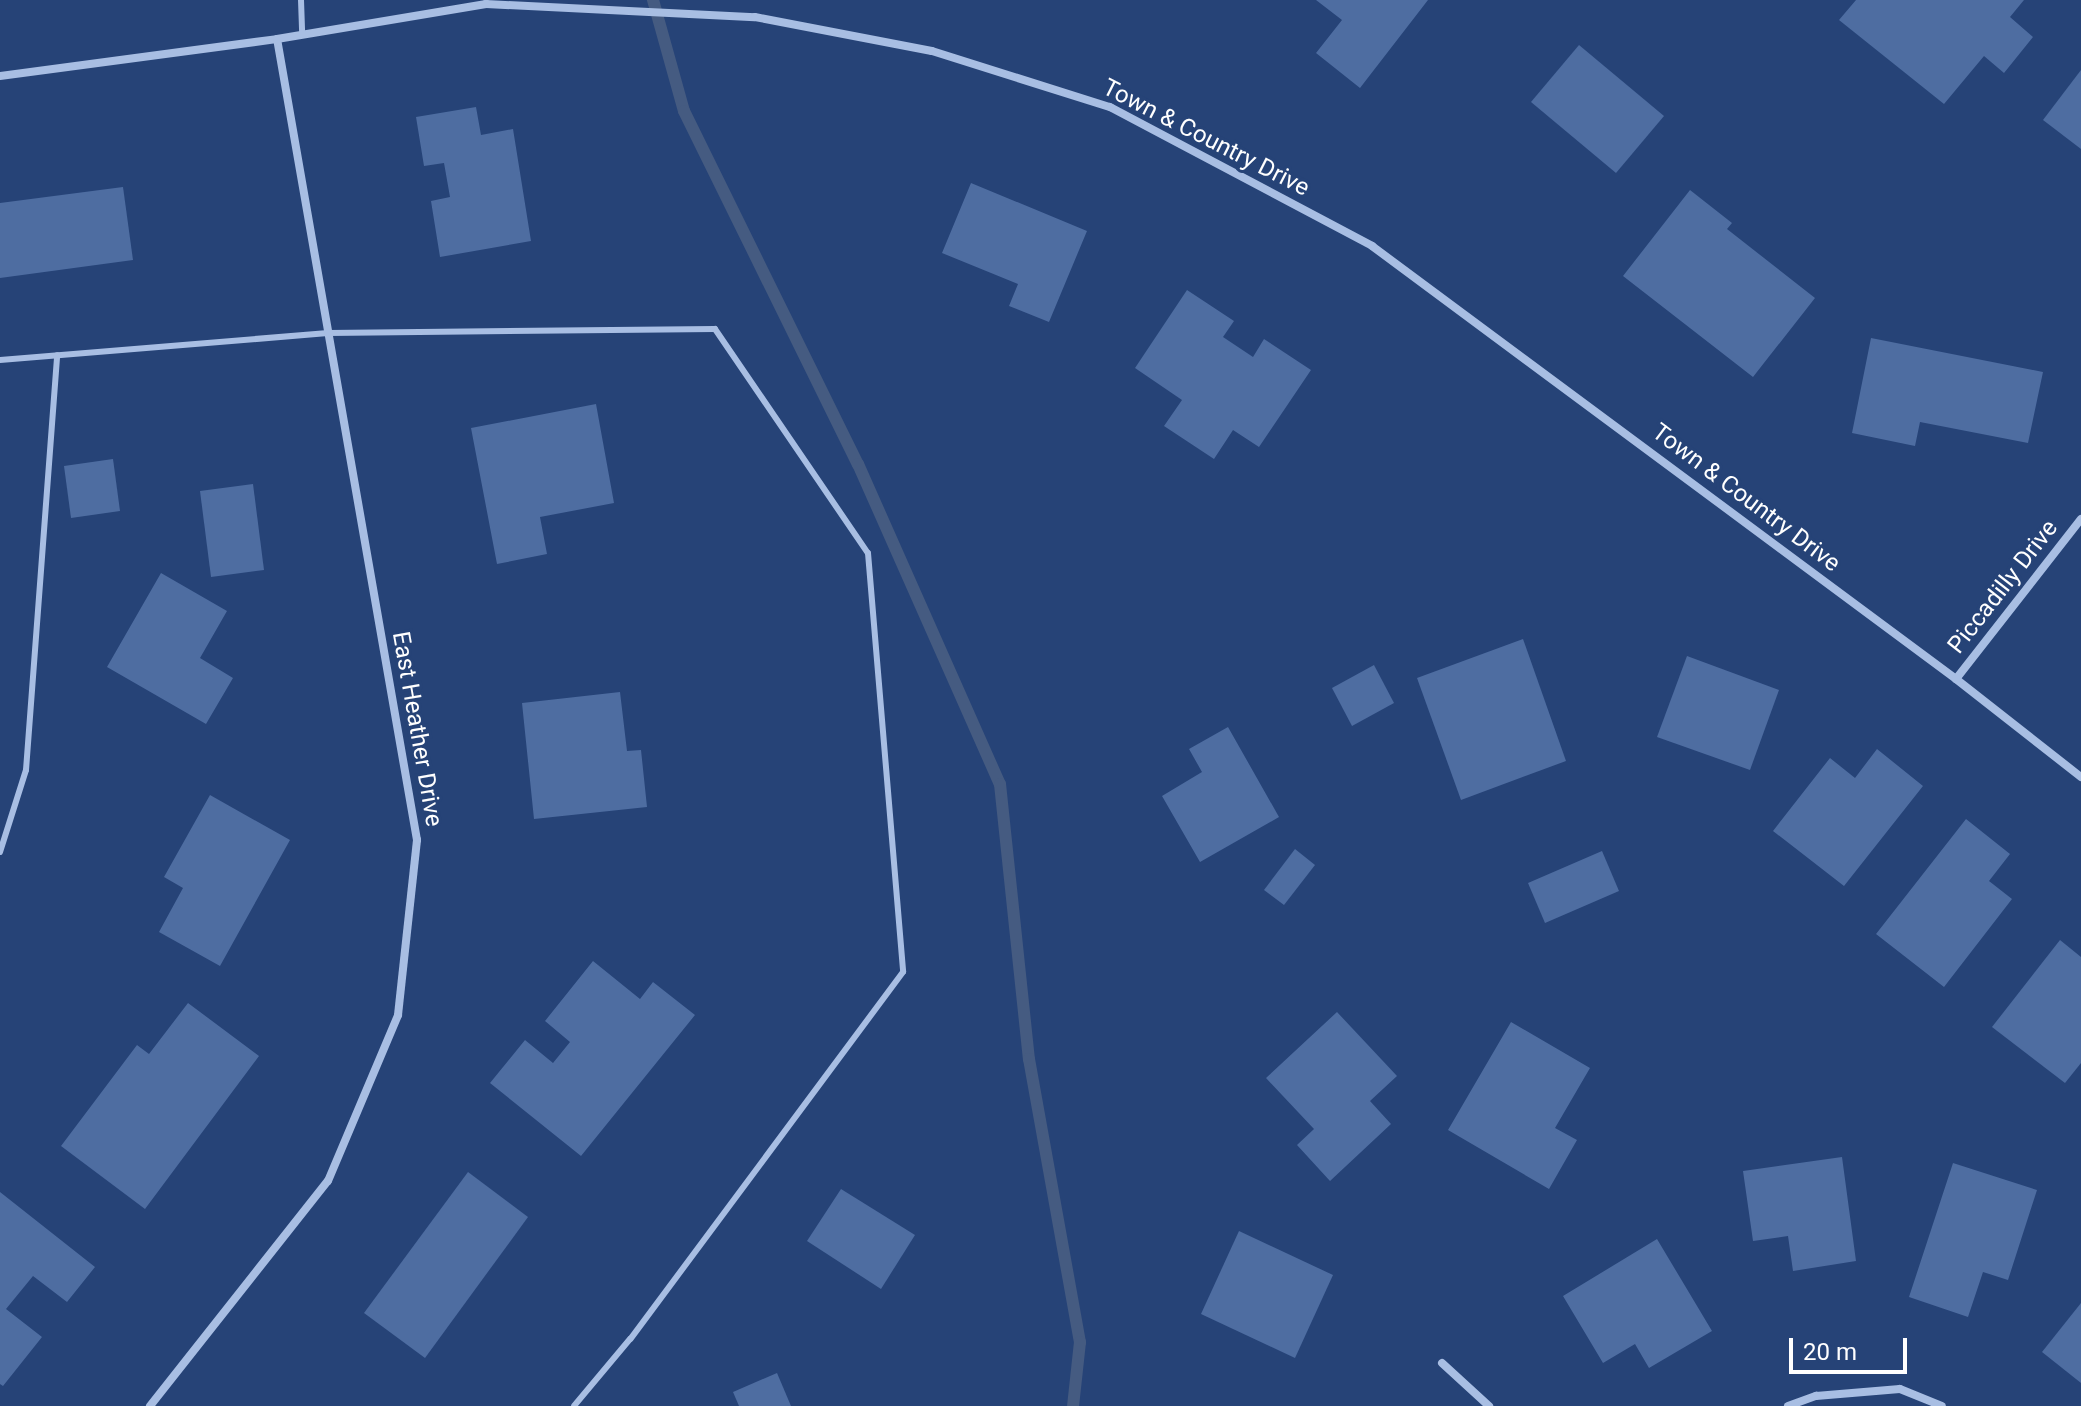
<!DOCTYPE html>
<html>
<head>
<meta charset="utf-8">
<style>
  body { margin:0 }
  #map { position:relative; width:2081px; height:1406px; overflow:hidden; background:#264377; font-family:Roboto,sans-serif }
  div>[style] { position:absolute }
  .stream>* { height:12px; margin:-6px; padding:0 6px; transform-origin:6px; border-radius:6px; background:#455b81 }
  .building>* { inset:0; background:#4e6da1 }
  .lane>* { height:6px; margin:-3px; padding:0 3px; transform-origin:3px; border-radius:3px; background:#a8bee3 }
  .street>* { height:8px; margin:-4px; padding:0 4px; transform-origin:4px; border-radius:4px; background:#a8bee3 }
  span { translate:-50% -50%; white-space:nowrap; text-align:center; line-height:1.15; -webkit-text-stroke:6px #264377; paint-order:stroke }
  .street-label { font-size:24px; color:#fff }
  .scale { position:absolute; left:1789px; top:1338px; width:118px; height:36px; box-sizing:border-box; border:4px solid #fff; border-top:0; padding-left:10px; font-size:24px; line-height:28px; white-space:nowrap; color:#fff; -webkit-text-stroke:6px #264377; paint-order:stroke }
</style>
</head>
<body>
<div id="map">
  <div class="stream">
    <i style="left:653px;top:0;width:115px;rotate:74.4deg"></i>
    <i style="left:684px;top:111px;width:394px;rotate:63.8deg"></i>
    <i style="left:858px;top:464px;width:350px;rotate:66.1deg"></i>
    <i style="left:1000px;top:784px;width:277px;rotate:84deg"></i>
    <i style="left:1029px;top:1059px;width:288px;rotate:79.8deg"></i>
    <i style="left:1080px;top:1342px;width:64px;rotate:96.2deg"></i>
  </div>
  <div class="building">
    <i style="clip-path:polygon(1316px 0,1428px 0,1360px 88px,1316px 53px,1342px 20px)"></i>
    <i style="clip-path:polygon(1856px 0,2024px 0,2010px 17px,2033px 37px,2004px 73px,1984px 56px,1944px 104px,1839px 20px)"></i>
    <i style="clip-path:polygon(1579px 45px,1664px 116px,1616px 173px,1531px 102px)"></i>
    <i style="clip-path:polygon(2081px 70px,2081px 149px,2043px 120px)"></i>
    <i style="clip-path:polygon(476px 107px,481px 135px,513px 129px,531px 241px,440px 257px,431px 201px,450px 197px,444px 163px,424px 166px,416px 117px)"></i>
    <i style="clip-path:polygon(971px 183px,1087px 231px,1049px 322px,1009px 306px,1018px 284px,942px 253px)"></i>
    <i style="clip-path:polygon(123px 187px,133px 260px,0 278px,0 203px)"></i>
    <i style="clip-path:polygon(1690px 190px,1732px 223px,1727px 229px,1815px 298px,1753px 377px,1623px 276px)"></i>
    <i style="clip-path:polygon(1187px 290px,1234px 321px,1223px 337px,1253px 357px,1264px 339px,1311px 370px,1259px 447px,1233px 430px,1214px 459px,1164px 426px,1182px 400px,1135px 368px)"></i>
    <i style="clip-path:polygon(1871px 338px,2043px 372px,2028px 443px,1920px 422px,1915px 446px,1852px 433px)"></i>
    <i style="clip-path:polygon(596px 404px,614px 503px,540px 517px,547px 554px,497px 564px,471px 428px)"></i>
    <i style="clip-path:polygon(113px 459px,120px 511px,71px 518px,64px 466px)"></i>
    <i style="clip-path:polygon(253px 484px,264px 570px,211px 577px,200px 491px)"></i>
    <i style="clip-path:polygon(161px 573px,227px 611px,200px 658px,233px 678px,206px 724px,107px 667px)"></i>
    <i style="clip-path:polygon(1523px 639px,1566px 761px,1461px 800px,1417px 678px)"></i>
    <i style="clip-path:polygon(1687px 656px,1779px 690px,1750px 770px,1657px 737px)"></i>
    <i style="clip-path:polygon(1374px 665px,1394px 703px,1352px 726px,1332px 688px)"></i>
    <i style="clip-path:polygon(620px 692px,627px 751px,641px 750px,647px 807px,534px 819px,522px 703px)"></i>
    <i style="clip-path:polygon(1228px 727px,1279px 817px,1200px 862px,1162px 796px,1202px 772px,1189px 749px)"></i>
    <i style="clip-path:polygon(1877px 749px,1923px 786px,1844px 886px,1773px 831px,1830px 758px,1855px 778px)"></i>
    <i style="clip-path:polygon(210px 795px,290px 840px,220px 966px,159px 932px,183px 888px,164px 877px)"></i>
    <i style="clip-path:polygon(1966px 819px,2010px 854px,1989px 881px,2012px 899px,1944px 987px,1876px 934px)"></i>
    <i style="clip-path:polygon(1295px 849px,1315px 865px,1284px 905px,1264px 890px)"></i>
    <i style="clip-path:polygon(1602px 851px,1619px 891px,1545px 923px,1528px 883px)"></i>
    <i style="clip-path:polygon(2060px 940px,2081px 957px,2081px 1063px,2065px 1083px,1992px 1027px)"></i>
    <i style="clip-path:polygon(593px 961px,640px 999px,653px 982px,695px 1015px,581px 1156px,490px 1083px,525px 1040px,553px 1063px,570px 1042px,545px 1021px)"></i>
    <i style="clip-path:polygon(188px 1003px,259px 1056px,145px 1209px,61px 1146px,137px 1045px,149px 1054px)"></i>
    <i style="clip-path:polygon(1337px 1012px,1397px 1076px,1370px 1101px,1391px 1124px,1330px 1181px,1297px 1145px,1314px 1129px,1266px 1078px)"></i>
    <i style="clip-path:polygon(1511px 1022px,1590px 1068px,1555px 1128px,1577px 1140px,1549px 1189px,1448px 1130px)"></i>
    <i style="clip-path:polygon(1842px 1157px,1856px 1261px,1793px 1271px,1788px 1236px,1753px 1241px,1743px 1171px)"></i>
    <i style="clip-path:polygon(1953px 1163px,2037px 1190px,2008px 1280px,1983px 1272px,1968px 1317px,1909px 1297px)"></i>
    <i style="clip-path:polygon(468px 1172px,528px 1217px,425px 1358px,364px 1313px)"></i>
    <i style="clip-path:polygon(841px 1189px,915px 1235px,881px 1289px,807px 1241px)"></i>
    <i style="clip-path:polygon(0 1192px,95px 1267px,67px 1302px,33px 1276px,6px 1309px,42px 1337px,3px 1386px,0 1384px)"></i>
    <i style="clip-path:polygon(1239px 1231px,1333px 1275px,1295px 1358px,1201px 1314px)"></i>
    <i style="clip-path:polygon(1657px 1239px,1712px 1331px,1649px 1368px,1635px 1344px,1603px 1363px,1563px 1296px)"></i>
    <i style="clip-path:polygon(2081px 1303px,2081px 1383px,2042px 1352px)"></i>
    <i style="clip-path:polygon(777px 1373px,791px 1406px,739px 1406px,733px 1392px)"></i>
  </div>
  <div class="lane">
    <i style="left:301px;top:0;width:34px;rotate:88deg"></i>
    <i style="left:0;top:360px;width:329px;rotate:-4.7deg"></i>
    <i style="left:328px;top:333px;width:387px;rotate:-0.6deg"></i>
    <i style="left:715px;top:329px;width:271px;rotate:55.7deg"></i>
    <i style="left:868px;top:553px;width:420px;rotate:85.2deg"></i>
    <i style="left:903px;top:972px;width:457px;rotate:126.6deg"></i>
    <i style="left:630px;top:1339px;width:87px;rotate:129.9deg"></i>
    <i style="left:0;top:852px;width:86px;rotate:-72.4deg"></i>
    <i style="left:26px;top:770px;width:416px;rotate:-85.7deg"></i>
  </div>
  <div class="street">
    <i style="left:0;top:76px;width:279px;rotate:-7.6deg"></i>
    <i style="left:277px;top:39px;width:212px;rotate:-9.5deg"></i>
    <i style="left:486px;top:4px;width:269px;rotate:2.8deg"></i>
    <i style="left:755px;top:17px;width:180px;rotate:10.9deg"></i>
    <i style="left:932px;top:51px;width:187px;rotate:17.5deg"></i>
    <i style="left:1110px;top:107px;width:297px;rotate:27.9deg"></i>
    <i style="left:1372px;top:246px;width:727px;rotate:36.55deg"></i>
    <i style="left:1956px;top:679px;width:159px;rotate:38.1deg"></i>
    <i style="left:1956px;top:679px;width:203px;rotate:-52deg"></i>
    <i style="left:1442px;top:1363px;width:64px;rotate:42.5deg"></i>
    <i style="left:150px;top:1406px;width:287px;rotate:-51.7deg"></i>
    <i style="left:328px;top:1181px;width:180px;rotate:-67.1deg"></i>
    <i style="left:398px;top:1015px;width:176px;rotate:-83.8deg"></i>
    <i style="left:417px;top:840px;width:813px;rotate:-99.91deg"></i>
    <i style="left:1788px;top:1406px;width:30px;rotate:-20deg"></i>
    <i style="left:1816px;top:1396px;width:84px;rotate:-4.8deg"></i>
    <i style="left:1900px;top:1389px;width:45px;rotate:22deg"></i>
  </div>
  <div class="street-label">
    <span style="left:1206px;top:138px;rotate:27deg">Town &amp; Country Drive</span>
    <span style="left:1746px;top:498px;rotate:37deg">Town &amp; Country Drive</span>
    <span style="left:2003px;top:587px;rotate:-52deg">Piccadilly Drive</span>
    <span style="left:417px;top:729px;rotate:80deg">East Heather Drive</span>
  </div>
  <div class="scale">20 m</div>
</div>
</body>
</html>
